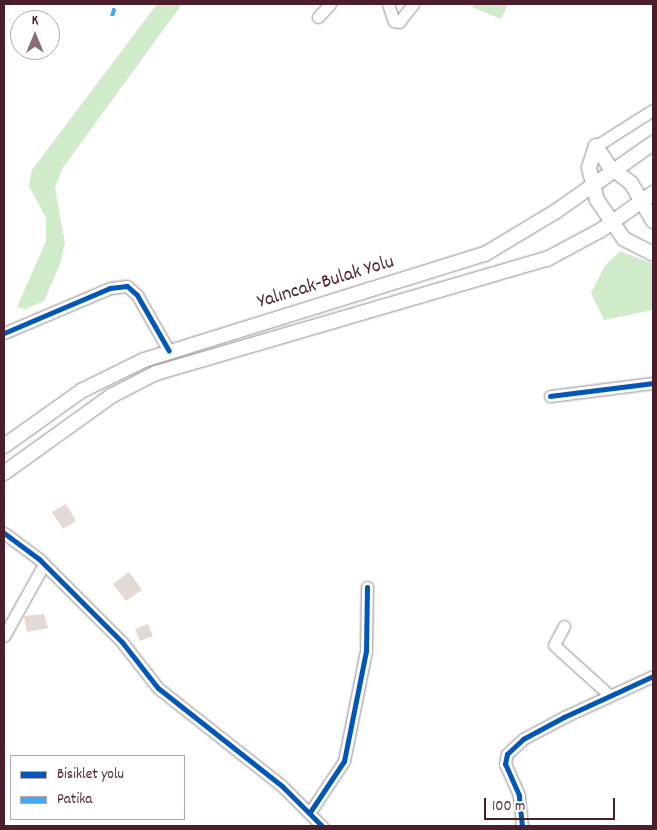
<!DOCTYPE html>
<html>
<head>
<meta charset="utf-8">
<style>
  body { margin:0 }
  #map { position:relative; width:657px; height:830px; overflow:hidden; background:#fff; font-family:Dekko,sans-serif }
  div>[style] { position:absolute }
  .green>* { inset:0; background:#cfebc9 }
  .building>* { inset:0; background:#e4dad5 }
  .roads { filter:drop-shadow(0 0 1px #948c8e) drop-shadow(0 0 1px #948c8e) }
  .minor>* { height:11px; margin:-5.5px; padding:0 5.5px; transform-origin:5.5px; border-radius:5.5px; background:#fff }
  .major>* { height:14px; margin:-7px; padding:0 7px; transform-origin:7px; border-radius:7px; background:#fff }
  .quiet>* { height:4px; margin-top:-2px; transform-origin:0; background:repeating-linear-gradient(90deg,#3fa9f5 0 8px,transparent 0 12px) }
  .cycleway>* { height:5px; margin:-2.5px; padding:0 2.5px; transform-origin:2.5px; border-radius:2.5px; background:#0057b8 }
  span { translate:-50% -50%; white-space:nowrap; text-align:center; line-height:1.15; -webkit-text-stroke:5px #fff; paint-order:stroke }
  .street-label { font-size:20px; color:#4a1f2b }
  .frame { position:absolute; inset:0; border:5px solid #4a1f2b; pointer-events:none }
  .legend { position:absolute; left:10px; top:755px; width:175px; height:65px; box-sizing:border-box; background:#fff; border:1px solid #b7a5aa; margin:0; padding:6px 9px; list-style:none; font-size:15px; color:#4a1f2b }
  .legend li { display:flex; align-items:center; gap:10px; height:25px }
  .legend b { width:25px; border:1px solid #b7a5aa }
  .north { position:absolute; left:10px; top:10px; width:50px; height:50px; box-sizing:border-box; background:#fff; border:1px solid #b7a5aa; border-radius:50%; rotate:0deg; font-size:14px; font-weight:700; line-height:20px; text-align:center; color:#4a1f2b }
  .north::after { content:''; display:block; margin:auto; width:18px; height:22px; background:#896d75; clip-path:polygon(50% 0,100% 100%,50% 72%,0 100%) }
  .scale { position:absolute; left:484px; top:798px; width:131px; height:22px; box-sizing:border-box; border:2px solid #4a1f2b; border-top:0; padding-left:6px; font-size:15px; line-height:18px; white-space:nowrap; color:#4a1f2b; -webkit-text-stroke:4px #fff; paint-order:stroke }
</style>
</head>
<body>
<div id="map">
  <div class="green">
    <i style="clip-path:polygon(157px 4px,182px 4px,62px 169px,55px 188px,65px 243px,60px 264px,44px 301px,25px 309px,17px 307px,46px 241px,46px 218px,29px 186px,32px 170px)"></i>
    <i style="clip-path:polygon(474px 4px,508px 4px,501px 19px,472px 7px)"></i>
    <i style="clip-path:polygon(620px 251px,653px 264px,653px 310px,604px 320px,591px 293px,604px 267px)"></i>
  </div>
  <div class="building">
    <i style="clip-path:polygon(66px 504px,76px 521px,63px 529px,52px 512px)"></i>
    <i style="clip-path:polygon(129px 572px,142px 590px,126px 601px,113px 584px)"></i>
    <i style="clip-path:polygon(44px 614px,48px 628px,27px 632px,24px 616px)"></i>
    <i style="clip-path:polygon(148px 624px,153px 636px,140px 641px,135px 629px)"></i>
  </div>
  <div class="roads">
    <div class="minor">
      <i style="left:388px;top:4px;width:18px;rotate:71deg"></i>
      <i style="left:394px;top:21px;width:5px;rotate:11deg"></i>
      <i style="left:399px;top:22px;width:23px;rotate:-52deg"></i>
      <i style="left:318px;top:17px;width:18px;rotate:-47deg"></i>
      <i style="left:596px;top:146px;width:67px;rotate:-32.3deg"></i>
      <i style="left:4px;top:333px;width:115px;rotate:-23deg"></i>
      <i style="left:110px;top:288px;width:17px;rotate:-7deg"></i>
      <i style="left:127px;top:286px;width:13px;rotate:42deg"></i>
      <i style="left:137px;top:295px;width:64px;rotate:60.3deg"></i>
      <i style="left:550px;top:396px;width:104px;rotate:-7.2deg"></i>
      <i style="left:4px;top:533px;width:44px;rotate:36.6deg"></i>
      <i style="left:39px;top:559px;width:117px;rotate:45deg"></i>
      <i style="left:122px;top:642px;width:58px;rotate:52deg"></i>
      <i style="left:158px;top:688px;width:158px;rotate:38.3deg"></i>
      <i style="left:282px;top:786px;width:57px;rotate:45deg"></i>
      <i style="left:564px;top:626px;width:21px;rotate:118deg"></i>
      <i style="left:554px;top:645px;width:73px;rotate:42.2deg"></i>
      <i style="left:4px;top:636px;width:82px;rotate:-60.9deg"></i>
      <i style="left:310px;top:812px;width:61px;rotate:-56.3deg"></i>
      <i style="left:344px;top:761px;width:112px;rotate:-78.7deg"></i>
      <i style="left:366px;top:651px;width:64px;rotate:-89.1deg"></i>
      <i style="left:522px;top:826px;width:31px;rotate:-96deg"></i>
      <i style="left:519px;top:795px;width:34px;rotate:-114deg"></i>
      <i style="left:505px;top:764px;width:10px;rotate:-79deg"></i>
      <i style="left:507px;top:754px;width:22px;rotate:-43deg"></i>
      <i style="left:523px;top:739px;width:47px;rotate:-28.2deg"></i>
      <i style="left:564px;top:717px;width:98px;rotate:-24.7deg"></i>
    </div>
    <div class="major">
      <i style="left:596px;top:146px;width:23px;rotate:108deg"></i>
      <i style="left:589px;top:168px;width:33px;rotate:76deg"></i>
      <i style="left:597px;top:200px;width:47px;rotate:55.3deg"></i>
      <i style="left:624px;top:239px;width:33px;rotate:27deg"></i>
      <i style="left:596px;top:146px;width:24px;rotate:57deg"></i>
      <i style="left:609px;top:166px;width:28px;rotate:38deg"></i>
      <i style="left:631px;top:183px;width:44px;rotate:59.9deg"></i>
      <i style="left:4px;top:446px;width:95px;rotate:-35.5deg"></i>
      <i style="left:81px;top:391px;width:70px;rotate:-26.2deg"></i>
      <i style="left:144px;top:360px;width:357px;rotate:-17.3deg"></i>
      <i style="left:485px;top:254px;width:82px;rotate:-31deg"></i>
      <i style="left:555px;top:212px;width:120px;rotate:-35.1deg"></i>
      <i style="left:4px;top:473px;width:132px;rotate:-35.7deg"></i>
      <i style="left:111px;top:396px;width:51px;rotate:-27.1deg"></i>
      <i style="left:156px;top:373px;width:407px;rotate:-16.3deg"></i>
      <i style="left:547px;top:259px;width:61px;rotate:-28.2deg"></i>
      <i style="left:601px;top:230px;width:64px;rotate:-35.4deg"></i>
    </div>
  </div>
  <div class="quiet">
    <i style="left:112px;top:16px;width:13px;rotate:-72deg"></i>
  </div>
  <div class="cycleway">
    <i style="left:4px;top:333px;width:115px;rotate:-23deg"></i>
    <i style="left:110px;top:288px;width:17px;rotate:-7deg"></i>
    <i style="left:127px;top:286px;width:13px;rotate:42deg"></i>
    <i style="left:137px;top:295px;width:64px;rotate:60.3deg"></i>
    <i style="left:550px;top:396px;width:104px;rotate:-7.2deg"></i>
    <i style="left:4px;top:533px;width:44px;rotate:36.6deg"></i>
    <i style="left:39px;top:559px;width:117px;rotate:45deg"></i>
    <i style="left:122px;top:642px;width:58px;rotate:52deg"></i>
    <i style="left:158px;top:688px;width:158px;rotate:38.3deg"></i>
    <i style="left:282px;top:786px;width:57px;rotate:45deg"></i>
    <i style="left:310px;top:812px;width:61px;rotate:-56.3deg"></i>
    <i style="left:344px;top:761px;width:112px;rotate:-78.7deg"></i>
    <i style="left:366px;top:651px;width:64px;rotate:-89.1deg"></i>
    <i style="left:522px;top:826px;width:31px;rotate:-96deg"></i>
    <i style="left:519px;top:795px;width:34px;rotate:-114deg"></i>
    <i style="left:505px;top:764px;width:10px;rotate:-79deg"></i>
    <i style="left:507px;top:754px;width:22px;rotate:-43deg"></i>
    <i style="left:523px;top:739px;width:47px;rotate:-28.2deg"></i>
    <i style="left:564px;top:717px;width:98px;rotate:-24.7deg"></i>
  </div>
  <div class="street-label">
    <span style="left:326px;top:283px;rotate:-17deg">Yalıncak-Bulak Yolu</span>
  </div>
  <div class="frame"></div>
  <ul class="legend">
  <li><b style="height:6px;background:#0057b8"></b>Bisiklet yolu</li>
  <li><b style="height:6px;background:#3fa9f5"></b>Patika</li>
  </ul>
  <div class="north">K</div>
  <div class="scale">100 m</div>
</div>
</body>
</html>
